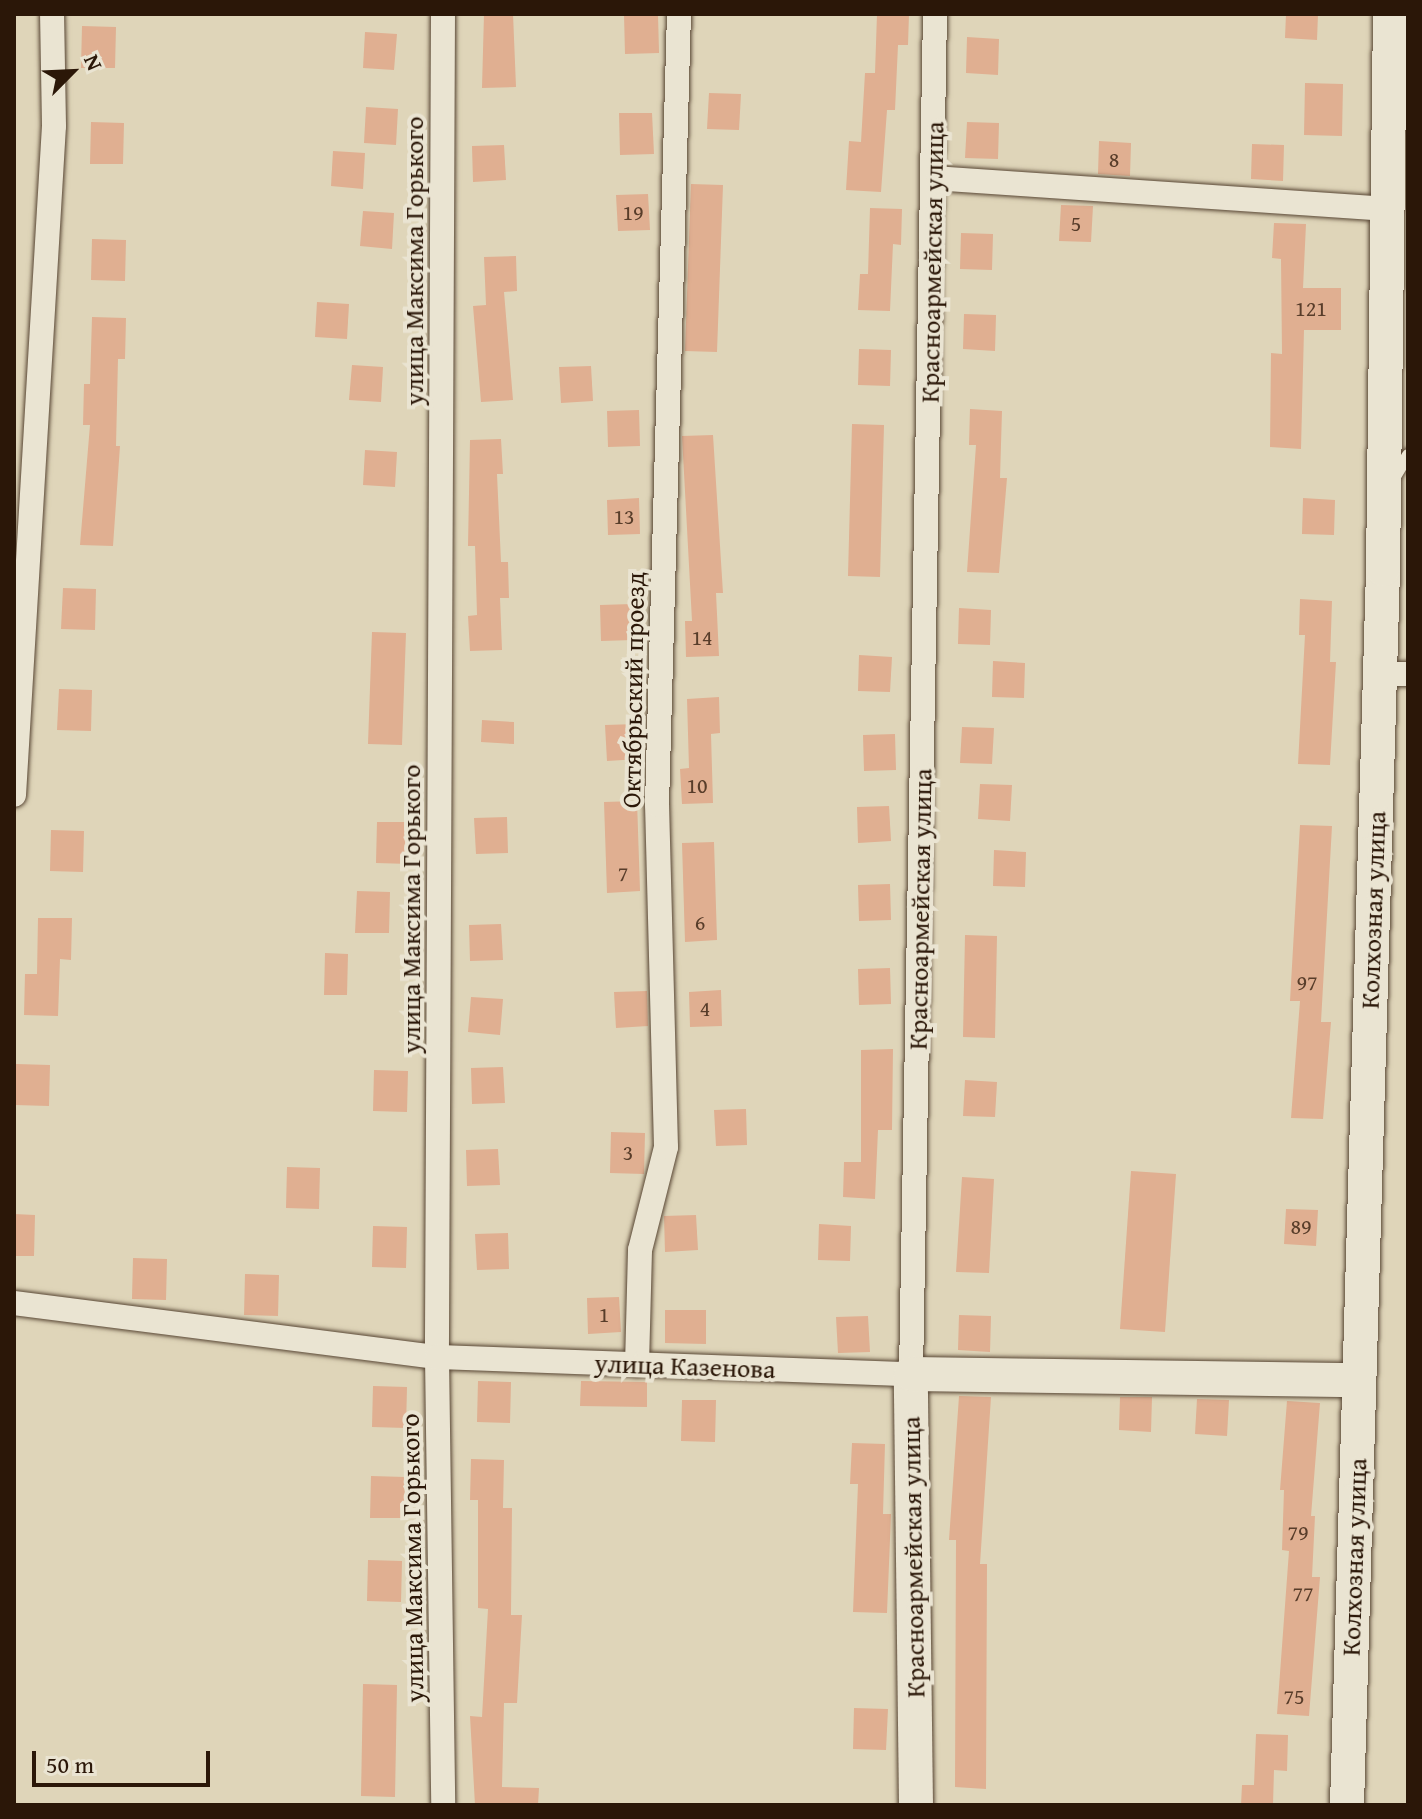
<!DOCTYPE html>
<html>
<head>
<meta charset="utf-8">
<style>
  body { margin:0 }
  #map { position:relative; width:1422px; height:1819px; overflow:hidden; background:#dfd5b9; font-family:"Gentium Book Plus",serif }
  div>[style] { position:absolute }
  .building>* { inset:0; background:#e0af91 }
  .roads { filter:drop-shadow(0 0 2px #584634) drop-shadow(0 0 2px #584634) }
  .lane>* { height:12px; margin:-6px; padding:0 6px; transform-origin:6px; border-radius:6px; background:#eae4d2 }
  .street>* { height:24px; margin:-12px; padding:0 12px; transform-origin:12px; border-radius:12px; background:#eae4d2 }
  .secondary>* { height:34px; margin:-17px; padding:0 17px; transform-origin:17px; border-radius:17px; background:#eae4d2 }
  span { translate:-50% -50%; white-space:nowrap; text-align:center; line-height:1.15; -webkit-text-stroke:8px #eae4d2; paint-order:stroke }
  .number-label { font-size:22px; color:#583d2a }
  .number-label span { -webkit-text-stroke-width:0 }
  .street-label { font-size:26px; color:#2b1708 }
  .frame { position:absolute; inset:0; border:16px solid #2b1708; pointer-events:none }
  .north { position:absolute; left:32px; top:32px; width:80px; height:80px; -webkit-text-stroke:6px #eae4d2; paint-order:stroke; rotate:66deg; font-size:22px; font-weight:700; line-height:32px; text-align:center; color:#2b1708 }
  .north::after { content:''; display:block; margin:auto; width:28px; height:36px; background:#2b1708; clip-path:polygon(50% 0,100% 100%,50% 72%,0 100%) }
  .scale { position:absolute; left:32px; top:1751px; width:178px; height:36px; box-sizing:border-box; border:4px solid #2b1708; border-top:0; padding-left:10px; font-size:24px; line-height:28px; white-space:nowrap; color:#2b1708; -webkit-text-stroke:6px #eae4d2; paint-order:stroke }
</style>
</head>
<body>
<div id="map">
  <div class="building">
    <i style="clip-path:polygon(484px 14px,513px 14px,516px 87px,482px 88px)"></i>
    <i style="clip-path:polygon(624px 14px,658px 14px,659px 53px,625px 54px)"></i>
    <i style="clip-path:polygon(877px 14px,909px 14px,908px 45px,898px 45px,895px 110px,887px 110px,881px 192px,846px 190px,849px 141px,861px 142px,865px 73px,875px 73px)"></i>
    <i style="clip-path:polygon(1286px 14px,1318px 14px,1317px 40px,1285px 38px)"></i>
    <i style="clip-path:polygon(82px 26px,116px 27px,115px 68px,81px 68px)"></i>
    <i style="clip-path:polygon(365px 32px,397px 34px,394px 70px,363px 68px)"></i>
    <i style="clip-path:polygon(967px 37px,999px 39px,998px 75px,966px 73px)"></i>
    <i style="clip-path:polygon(1305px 83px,1343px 84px,1342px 136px,1304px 135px)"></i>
    <i style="clip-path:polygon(709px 93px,741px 94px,739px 130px,707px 129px)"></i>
    <i style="clip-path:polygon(366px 107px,398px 109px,396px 145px,364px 143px)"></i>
    <i style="clip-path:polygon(619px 113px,652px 113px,654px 154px,620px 155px)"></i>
    <i style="clip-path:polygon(91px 122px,124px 123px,123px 164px,90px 164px)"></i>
    <i style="clip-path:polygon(967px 122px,999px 123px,998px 159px,965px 158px)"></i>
    <i style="clip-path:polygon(1099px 141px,1131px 143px,1130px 176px,1098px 174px)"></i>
    <i style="clip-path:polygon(1252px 144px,1284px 145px,1283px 181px,1251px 179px)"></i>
    <i style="clip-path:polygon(504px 145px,506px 180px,473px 182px,472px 146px)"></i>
    <i style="clip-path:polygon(333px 151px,365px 153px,363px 189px,331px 186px)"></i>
    <i style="clip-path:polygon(691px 184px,723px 185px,717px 352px,685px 351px)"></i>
    <i style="clip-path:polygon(648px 194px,650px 230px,618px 231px,616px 195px)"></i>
    <i style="clip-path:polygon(1061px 205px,1093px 206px,1091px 242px,1059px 241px)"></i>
    <i style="clip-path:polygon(870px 208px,902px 209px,901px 245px,893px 244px,890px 311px,858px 310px,860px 274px,868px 274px)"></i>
    <i style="clip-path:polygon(363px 211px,394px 213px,392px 249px,360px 246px)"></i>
    <i style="clip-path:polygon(1274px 223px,1306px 224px,1303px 288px,1341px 288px,1341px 330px,1304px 330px,1301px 449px,1270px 447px,1271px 353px,1282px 354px,1281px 259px,1272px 258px)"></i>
    <i style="clip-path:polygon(961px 233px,993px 234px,992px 270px,960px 269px)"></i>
    <i style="clip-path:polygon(92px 239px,126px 240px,125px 281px,91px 280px)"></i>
    <i style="clip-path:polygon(516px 256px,517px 291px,504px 292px,513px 400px,481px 402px,473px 306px,486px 305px,484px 257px)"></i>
    <i style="clip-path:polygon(317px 302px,349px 304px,347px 339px,315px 337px)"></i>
    <i style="clip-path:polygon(964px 314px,996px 315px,995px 351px,963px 349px)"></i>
    <i style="clip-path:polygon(92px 317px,126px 318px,125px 359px,118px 359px,116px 446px,120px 446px,113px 546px,80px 545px,90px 425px,83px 425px,84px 384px,90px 384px)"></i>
    <i style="clip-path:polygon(859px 349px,891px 350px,890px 386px,858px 385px)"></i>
    <i style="clip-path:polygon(352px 365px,383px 367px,381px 402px,349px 400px)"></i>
    <i style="clip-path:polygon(591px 366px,593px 401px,561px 403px,559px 367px)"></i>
    <i style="clip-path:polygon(970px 409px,1002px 411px,1000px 478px,1007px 478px,999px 573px,967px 572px,976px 445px,969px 445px)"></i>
    <i style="clip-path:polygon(639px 410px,640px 446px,608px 447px,607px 411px)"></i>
    <i style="clip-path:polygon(852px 424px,884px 425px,880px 577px,848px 576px)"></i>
    <i style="clip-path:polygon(713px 435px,723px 593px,716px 593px,719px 656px,686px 657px,685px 621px,692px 621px,682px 436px)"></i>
    <i style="clip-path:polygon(501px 439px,503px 474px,497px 474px,501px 562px,508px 562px,509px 598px,500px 598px,502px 650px,470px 651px,468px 616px,477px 615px,475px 546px,468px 546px,470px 440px)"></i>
    <i style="clip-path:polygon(365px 450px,397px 452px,395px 487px,363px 485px)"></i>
    <i style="clip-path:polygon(639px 498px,640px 534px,608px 535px,607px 500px)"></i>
    <i style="clip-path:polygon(1303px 498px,1335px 500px,1334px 535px,1302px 534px)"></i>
    <i style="clip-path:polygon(63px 588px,96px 589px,95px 630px,61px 629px)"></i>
    <i style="clip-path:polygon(1300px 599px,1332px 601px,1330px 662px,1336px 662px,1330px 765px,1298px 764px,1305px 635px,1299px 635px)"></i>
    <i style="clip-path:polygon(632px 604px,633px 640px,601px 641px,600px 605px)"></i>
    <i style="clip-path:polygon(959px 608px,991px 610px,990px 645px,958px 644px)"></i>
    <i style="clip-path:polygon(372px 632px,406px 633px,402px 745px,368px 744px)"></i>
    <i style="clip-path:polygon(859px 655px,892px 657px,890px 692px,858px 691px)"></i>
    <i style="clip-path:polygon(993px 661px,1025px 663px,1024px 698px,992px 697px)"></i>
    <i style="clip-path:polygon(59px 689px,92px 690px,91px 731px,57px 730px)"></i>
    <i style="clip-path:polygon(719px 697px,720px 733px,711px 734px,713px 803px,682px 804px,680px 769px,689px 768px,687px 699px)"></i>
    <i style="clip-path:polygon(482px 720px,514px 722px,514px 744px,481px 742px)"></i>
    <i style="clip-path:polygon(637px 724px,639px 759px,607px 761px,605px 725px)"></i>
    <i style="clip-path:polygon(962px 727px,994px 728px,992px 764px,960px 763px)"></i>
    <i style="clip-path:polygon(895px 734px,896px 770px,864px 771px,863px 735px)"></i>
    <i style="clip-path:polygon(980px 784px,1012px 785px,1010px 821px,978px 819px)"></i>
    <i style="clip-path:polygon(637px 801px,640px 891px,607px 893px,604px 802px)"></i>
    <i style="clip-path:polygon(889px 806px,891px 841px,858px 843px,857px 807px)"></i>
    <i style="clip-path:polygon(507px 817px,508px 853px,476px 854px,474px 818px)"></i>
    <i style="clip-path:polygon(377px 822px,411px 822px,410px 864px,376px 863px)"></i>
    <i style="clip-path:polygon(1300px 825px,1332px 826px,1321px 1022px,1331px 1022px,1323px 1119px,1291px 1118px,1300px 1001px,1290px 1001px)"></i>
    <i style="clip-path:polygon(51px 830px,84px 831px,83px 872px,50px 871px)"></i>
    <i style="clip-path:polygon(714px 842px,717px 940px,685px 942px,682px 843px)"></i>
    <i style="clip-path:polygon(994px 850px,1026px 852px,1025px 887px,993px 886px)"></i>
    <i style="clip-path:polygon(890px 884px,891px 920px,859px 921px,858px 885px)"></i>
    <i style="clip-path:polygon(357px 891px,390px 892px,389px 933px,355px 933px)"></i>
    <i style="clip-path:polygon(38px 918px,72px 918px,71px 960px,60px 959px,58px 1016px,24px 1015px,25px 974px,37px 974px)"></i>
    <i style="clip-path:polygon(501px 924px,503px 960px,470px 961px,469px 925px)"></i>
    <i style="clip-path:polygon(965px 935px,997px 936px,995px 1038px,963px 1037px)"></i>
    <i style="clip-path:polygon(325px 953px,348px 954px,347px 995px,324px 995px)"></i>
    <i style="clip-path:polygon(890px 968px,891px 1004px,859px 1005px,858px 969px)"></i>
    <i style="clip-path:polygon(721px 990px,722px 1026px,690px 1027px,689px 992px)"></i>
    <i style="clip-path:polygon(647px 991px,648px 1026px,616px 1028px,614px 992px)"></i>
    <i style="clip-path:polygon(471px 997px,503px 999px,500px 1035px,468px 1032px)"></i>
    <i style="clip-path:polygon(893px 1049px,892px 1130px,878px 1130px,875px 1199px,843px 1197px,844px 1162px,861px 1162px,861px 1050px)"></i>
    <i style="clip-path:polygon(16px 1064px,50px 1065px,49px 1106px,15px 1105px)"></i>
    <i style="clip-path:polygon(503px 1067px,505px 1103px,472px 1104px,471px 1068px)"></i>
    <i style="clip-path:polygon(374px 1070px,408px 1071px,407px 1112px,373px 1111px)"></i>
    <i style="clip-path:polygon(965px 1080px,997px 1082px,995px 1117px,963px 1116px)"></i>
    <i style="clip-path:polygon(746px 1109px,747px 1145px,716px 1146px,714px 1110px)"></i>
    <i style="clip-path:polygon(611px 1132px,645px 1133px,644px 1174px,610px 1173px)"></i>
    <i style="clip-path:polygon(498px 1149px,500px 1185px,467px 1186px,466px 1150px)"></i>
    <i style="clip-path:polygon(287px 1167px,320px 1168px,319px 1209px,286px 1208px)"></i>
    <i style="clip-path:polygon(1131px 1171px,1176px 1174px,1165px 1332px,1120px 1329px)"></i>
    <i style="clip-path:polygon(962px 1177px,994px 1179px,989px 1273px,956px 1272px)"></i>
    <i style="clip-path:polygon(1286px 1209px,1318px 1210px,1316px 1246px,1284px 1244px)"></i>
    <i style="clip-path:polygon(14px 1214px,35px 1215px,34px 1256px,14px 1256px)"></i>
    <i style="clip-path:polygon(696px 1215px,698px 1250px,665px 1252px,664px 1216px)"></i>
    <i style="clip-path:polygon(819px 1224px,851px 1226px,850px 1261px,818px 1260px)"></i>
    <i style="clip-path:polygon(373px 1226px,407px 1227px,406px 1268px,372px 1267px)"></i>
    <i style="clip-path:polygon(508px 1233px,509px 1269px,477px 1270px,475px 1234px)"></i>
    <i style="clip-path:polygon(133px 1258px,167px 1259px,166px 1300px,132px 1299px)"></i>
    <i style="clip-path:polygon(245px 1274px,279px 1275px,278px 1316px,244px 1315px)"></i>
    <i style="clip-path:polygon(619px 1297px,621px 1332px,588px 1334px,587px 1298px)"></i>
    <i style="clip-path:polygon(665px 1310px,706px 1310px,706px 1344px,665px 1343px)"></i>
    <i style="clip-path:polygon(959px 1315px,991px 1316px,990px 1352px,958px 1350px)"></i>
    <i style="clip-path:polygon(868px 1316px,870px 1352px,838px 1353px,836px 1317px)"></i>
    <i style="clip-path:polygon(478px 1381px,511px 1382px,510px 1423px,477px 1422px)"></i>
    <i style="clip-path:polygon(581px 1381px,647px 1382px,647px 1407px,580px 1406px)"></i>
    <i style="clip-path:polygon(373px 1386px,407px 1387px,406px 1428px,372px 1427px)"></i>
    <i style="clip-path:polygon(959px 1396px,991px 1397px,980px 1564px,987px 1564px,986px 1789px,955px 1787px,956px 1540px,949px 1540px)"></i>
    <i style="clip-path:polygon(1120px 1397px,1152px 1397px,1151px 1432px,1119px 1430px)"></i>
    <i style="clip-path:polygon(1197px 1399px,1229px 1400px,1227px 1436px,1195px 1434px)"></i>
    <i style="clip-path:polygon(682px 1400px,716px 1400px,715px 1442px,681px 1441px)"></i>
    <i style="clip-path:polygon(1287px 1401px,1320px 1403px,1311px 1516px,1315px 1516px,1312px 1577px,1320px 1577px,1309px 1716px,1277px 1714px,1289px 1551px,1282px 1550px,1284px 1490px,1280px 1490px)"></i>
    <i style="clip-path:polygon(852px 1443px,885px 1444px,883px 1514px,891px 1514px,887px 1613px,853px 1612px,858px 1484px,850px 1484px)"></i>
    <i style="clip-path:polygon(471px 1459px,504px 1460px,503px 1508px,512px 1508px,511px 1615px,522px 1615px,517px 1703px,504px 1703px,502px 1787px,539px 1788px,538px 1805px,475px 1805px,470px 1716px,482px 1717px,488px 1609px,478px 1608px,478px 1500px,470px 1500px)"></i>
    <i style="clip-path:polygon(371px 1476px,405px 1477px,404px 1518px,370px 1518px)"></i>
    <i style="clip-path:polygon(368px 1560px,402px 1561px,401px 1602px,367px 1601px)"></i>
    <i style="clip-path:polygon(363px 1684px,397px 1685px,395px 1797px,361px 1796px)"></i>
    <i style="clip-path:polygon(854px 1708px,888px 1709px,886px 1750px,853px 1749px)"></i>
    <i style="clip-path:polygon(1256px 1734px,1288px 1735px,1287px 1771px,1274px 1770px,1273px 1805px,1241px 1805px,1242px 1785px,1254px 1785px)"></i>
  </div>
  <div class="roads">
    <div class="lane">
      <i style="left:1393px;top:480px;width:29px;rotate:-59deg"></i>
    </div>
    <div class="street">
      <i style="left:443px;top:14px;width:1343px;rotate:90.26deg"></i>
      <i style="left:437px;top:1357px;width:448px;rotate:89.2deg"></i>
      <i style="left:934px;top:178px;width:454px;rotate:3.9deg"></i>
      <i style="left:1380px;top:674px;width:28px"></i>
      <i style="left:14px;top:795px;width:670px;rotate:-86.58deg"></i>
      <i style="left:54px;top:126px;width:112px;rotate:-91deg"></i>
      <i style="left:14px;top:1303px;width:426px;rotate:7.3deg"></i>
      <i style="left:437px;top:1357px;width:474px;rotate:2.1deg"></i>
      <i style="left:911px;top:1374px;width:1360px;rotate:-88.99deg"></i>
      <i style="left:637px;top:1365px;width:115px;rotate:-88.5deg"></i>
      <i style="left:640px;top:1250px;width:106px;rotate:-75.8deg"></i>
      <i style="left:666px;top:1147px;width:342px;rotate:-91.5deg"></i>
      <i style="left:657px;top:805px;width:791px;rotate:-88.41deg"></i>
    </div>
    <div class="secondary">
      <i style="left:916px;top:1805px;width:431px;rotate:-90.7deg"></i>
      <i style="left:911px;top:1374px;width:448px;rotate:0.8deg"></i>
      <i style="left:1347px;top:1805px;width:1237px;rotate:-88.33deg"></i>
      <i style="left:1383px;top:569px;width:555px;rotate:-89.28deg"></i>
    </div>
  </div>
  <div class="number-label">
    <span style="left:1114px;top:160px">8</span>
    <span style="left:633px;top:213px">19</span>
    <span style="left:1076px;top:224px">5</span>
    <span style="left:1311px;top:309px">121</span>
    <span style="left:624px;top:517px">13</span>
    <span style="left:702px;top:638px">14</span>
    <span style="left:697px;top:786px">10</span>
    <span style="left:623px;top:874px">7</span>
    <span style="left:700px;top:923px">6</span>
    <span style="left:1307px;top:983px">97</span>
    <span style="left:705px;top:1009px">4</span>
    <span style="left:628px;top:1153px">3</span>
    <span style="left:1301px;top:1227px">89</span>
    <span style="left:604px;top:1315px">1</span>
    <span style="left:1298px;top:1533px">79</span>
    <span style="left:1303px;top:1594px">77</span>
    <span style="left:1294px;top:1697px">75</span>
  </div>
  <div class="street-label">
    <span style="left:414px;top:261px;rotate:-90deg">улица Максима Горького</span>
    <span style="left:932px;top:262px;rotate:-89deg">Красноармейская улица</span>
    <span style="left:633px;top:690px;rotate:-89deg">Октябрьский проезд</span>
    <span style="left:411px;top:909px;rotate:-90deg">улица Максима Горького</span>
    <span style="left:920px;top:909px;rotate:-89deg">Красноармейская улица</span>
    <span style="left:1373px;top:910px;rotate:-88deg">Колхозная улица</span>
    <span style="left:685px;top:1366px;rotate:2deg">улица Казенова</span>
    <span style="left:913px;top:1557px;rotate:-91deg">Красноармейская улица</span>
    <span style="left:1354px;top:1557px;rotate:-88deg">Колхозная улица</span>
    <span style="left:412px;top:1558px;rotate:-91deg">улица Максима Горького</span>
  </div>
  <div class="frame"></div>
  <div class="north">N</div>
  <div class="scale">50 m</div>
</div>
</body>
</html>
